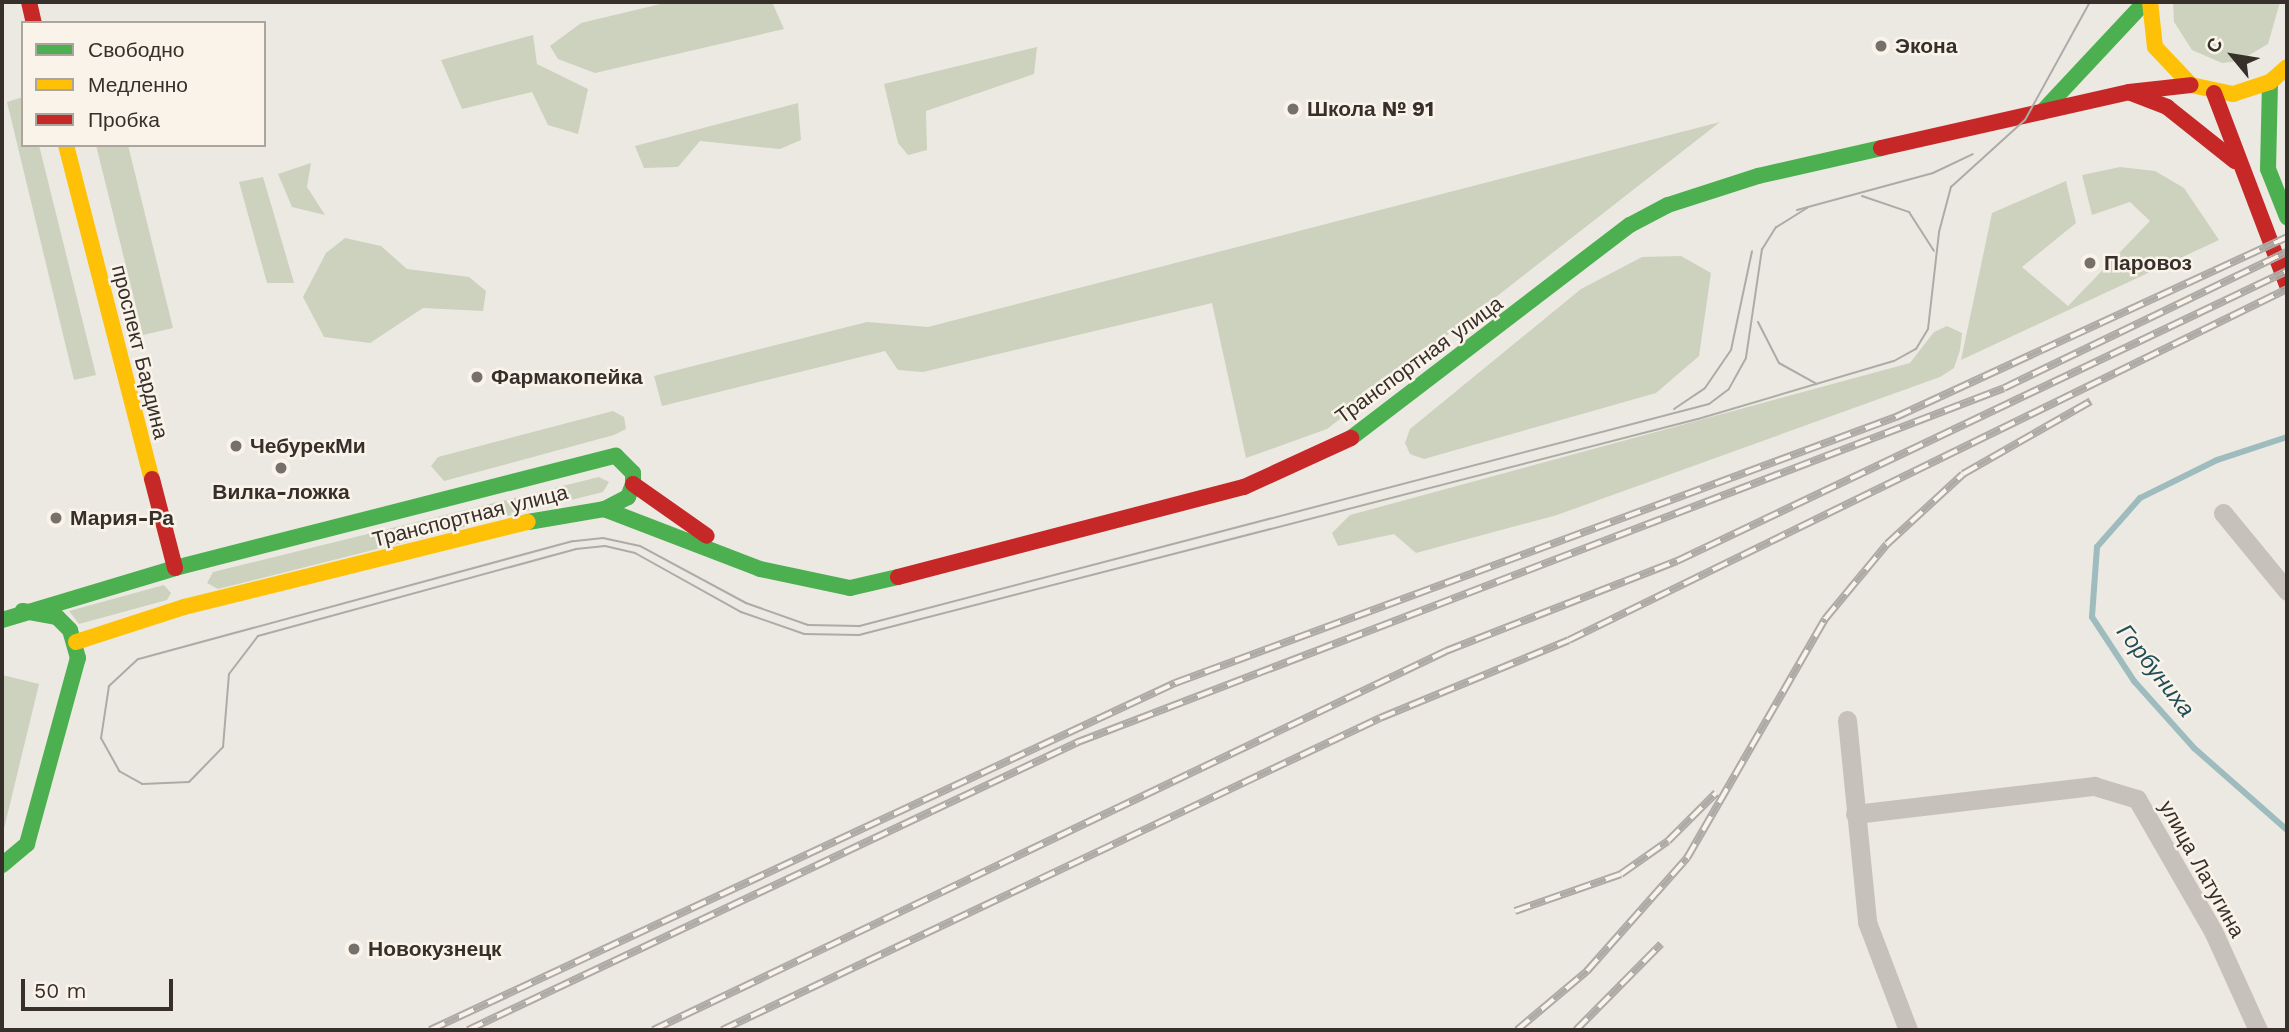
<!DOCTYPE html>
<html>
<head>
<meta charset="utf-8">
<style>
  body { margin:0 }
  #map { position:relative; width:2289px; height:1032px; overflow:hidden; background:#ece9e2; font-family:"Work Sans",sans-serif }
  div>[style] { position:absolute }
  .green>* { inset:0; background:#ccd2bd }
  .stream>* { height:6px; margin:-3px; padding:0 3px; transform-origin:3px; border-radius:3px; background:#9ebbbe }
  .street>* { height:19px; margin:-9.5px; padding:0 9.5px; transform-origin:9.5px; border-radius:9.5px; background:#c6c1ba }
  .fast>* { height:16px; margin:-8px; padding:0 8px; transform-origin:8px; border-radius:8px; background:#4caf50 }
  .slow>* { height:16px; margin:-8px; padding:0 8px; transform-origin:8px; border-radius:8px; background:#ffc107 }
  .jam>* { height:16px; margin:-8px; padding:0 8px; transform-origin:8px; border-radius:8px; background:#c62828 }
  .tram>* { height:2px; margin:-1px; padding:0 1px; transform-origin:1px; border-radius:1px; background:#aeaaa5 }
  .rail>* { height:8px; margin-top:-4px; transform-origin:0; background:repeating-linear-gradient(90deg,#f9f3ea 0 16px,#aeaaa5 0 32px); box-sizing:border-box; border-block:2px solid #aeaaa5 }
  .dots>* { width:19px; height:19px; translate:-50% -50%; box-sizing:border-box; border:4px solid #f9f3ea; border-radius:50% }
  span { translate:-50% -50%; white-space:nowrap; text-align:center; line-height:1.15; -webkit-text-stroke:5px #f9f3ea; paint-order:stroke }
  .poi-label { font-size:21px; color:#372f29; font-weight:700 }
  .left { translate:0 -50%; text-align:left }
  .street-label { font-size:21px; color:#372f29 }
  .water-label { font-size:23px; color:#204e57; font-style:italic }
  .frame { position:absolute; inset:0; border:4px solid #372f29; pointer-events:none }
  .legend { position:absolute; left:21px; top:21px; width:245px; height:126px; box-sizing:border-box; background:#f9f3ea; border:2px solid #aba59d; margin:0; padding:9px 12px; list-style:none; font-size:21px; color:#372f29 }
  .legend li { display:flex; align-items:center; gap:14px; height:35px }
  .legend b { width:35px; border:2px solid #aba59d }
  .north { position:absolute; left:2198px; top:21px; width:70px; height:70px; -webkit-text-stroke:5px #f9f3ea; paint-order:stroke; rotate:300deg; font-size:19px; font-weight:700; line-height:28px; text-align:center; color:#372f29 }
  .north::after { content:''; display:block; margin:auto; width:24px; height:32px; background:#372f29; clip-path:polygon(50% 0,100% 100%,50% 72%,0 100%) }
  .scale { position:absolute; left:21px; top:979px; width:152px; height:32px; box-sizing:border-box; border:4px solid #372f29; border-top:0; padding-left:9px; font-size:21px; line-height:24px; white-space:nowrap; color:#372f29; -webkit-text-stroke:5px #f9f3ea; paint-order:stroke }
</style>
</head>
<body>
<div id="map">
  <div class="green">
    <i style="clip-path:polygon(669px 2px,772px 2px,784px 29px,595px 73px,558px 59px,550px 46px,581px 23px)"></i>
    <i style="clip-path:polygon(2280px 2px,2268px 44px,2239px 61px,2222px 63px,2192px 50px,2174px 22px,2173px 2px)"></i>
    <i style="clip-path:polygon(533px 35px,537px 64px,588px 89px,578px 134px,548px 125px,532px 92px,462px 109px,441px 60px)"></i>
    <i style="clip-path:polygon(1037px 47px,1034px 74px,926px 111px,927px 150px,908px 155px,898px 143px,884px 84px)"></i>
    <i style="clip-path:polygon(23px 97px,23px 145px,39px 145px,96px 375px,74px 380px,7px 102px)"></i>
    <i style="clip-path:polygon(798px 103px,801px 140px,780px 149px,700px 141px,678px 167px,644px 168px,635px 146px)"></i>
    <i style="clip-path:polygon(1720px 122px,1327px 429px,1246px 458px,1212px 303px,923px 372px,898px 370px,885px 351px,662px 406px,654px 376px,867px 322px,928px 327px)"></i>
    <i style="clip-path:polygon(96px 145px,128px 145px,173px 328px,143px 335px)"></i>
    <i style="clip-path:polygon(311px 163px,307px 187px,325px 215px,292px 207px,278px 174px)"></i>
    <i style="clip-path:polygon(2120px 167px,2155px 171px,2184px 188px,2219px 240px,1961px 360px,1992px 213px,2066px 181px,2076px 223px,2022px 267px,2068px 306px,2150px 221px,2130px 202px,2092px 215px,2082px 175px)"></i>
    <i style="clip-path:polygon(263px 177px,294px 283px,267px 283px,239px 182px)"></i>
    <i style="clip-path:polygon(345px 238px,381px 246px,407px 269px,469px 277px,486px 291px,483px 311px,423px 308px,370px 343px,324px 337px,303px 297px,326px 253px)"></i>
    <i style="clip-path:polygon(1681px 256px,1711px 273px,1699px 356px,1656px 393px,1424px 459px,1410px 454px,1405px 443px,1410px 429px,1581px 289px,1642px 257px)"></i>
    <i style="clip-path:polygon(1947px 326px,1962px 333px,1960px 350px,1954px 368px,1940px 377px,1557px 515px,1416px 553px,1394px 534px,1338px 546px,1332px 533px,1350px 515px,1910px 363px,1934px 332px)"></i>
    <i style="clip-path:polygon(613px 411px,624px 417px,626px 429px,614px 435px,444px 481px,431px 466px,438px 457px)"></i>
    <i style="clip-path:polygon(599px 477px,609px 482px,603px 492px,218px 589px,207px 583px,213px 572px)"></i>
    <i style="clip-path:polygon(164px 585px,171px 593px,167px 600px,79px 624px,69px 611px)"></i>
    <i style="clip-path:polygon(2px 675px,39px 684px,2px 837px)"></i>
  </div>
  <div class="stream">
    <i style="left:2287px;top:437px;width:74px;rotate:161.8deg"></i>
    <i style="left:2217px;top:460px;width:86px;rotate:153.7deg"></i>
    <i style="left:2140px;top:498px;width:65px;rotate:131.3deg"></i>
    <i style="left:2097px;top:547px;width:70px;rotate:94.1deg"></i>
    <i style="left:2092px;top:617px;width:77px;rotate:56.7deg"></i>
    <i style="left:2134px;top:681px;width:90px;rotate:48.2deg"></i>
    <i style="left:2194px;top:748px;width:124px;rotate:41.4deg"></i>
  </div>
  <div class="street">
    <i style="left:2223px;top:513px;width:101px;rotate:50.6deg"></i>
    <i style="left:1847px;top:720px;width:203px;rotate:84.3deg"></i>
    <i style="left:1867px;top:922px;width:116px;rotate:69.2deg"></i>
    <i style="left:1855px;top:814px;width:241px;rotate:-6.7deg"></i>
    <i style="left:2094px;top:786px;width:45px;rotate:16.8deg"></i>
    <i style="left:2137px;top:799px;width:152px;rotate:60.1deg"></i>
    <i style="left:2213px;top:931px;width:109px;rotate:65.6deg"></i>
  </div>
  <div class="fast">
    <i style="left:2270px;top:82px;width:87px;rotate:91.3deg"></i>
    <i style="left:2268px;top:169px;width:52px;rotate:68.4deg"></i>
    <i style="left:2042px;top:112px;width:151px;rotate:-46.9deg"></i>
    <i style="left:1351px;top:438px;width:351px;rotate:-37.4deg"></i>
    <i style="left:1630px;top:225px;width:43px;rotate:-27.8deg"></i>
    <i style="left:1668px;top:205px;width:95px;rotate:-17.9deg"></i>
    <i style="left:1758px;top:176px;width:126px;rotate:-12.8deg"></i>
    <i style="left:528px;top:522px;width:77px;rotate:-9.7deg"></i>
    <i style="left:604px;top:509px;width:167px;rotate:21deg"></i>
    <i style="left:760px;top:569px;width:92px;rotate:11.9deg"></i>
    <i style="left:850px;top:588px;width:49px;rotate:-12.9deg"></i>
    <i style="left:2px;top:620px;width:181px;rotate:-16.7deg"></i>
    <i style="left:175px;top:568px;width:455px;rotate:-14.3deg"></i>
    <i style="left:616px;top:456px;width:24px;rotate:45deg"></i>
    <i style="left:633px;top:473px;width:11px;rotate:90deg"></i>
    <i style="left:633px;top:484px;width:14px;rotate:111deg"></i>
    <i style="left:628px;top:497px;width:27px;rotate:153deg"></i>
    <i style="left:2px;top:865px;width:33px;rotate:-40deg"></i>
    <i style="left:27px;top:844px;width:193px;rotate:-74.7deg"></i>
    <i style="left:78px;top:658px;width:29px;rotate:-106deg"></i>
    <i style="left:70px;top:630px;width:18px;rotate:-135deg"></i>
    <i style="left:57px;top:617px;width:35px;rotate:-170deg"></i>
  </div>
  <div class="slow">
    <i style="left:2150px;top:2px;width:45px;rotate:83.7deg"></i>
    <i style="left:2155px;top:47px;width:52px;rotate:46.5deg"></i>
    <i style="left:2191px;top:85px;width:43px;rotate:12.1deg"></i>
    <i style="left:2233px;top:94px;width:39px;rotate:-18deg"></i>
    <i style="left:2270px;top:82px;width:23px;rotate:-41deg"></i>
    <i style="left:66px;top:145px;width:345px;rotate:75.6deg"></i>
    <i style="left:76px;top:642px;width:114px;rotate:-18deg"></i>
    <i style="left:184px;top:607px;width:354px;rotate:-13.9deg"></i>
  </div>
  <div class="jam">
    <i style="left:29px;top:2px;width:22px;rotate:77deg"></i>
    <i style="left:2131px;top:93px;width:39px;rotate:21deg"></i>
    <i style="left:2167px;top:107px;width:87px;rotate:38.5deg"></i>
    <i style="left:2214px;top:93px;width:205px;rotate:69.2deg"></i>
    <i style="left:1881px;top:148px;width:254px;rotate:-12.7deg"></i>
    <i style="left:2129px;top:92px;width:62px;rotate:-6.4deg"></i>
    <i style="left:152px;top:479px;width:92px;rotate:75.5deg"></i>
    <i style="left:633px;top:484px;width:90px;rotate:35.1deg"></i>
    <i style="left:898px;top:577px;width:358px;rotate:-14.6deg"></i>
    <i style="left:1244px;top:487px;width:118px;rotate:-24.6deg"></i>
  </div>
  <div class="tram">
    <i style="left:1862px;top:196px;width:50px;rotate:18.8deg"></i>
    <i style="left:1909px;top:212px;width:46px;rotate:57.3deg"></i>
    <i style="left:1807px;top:208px;width:36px;rotate:148deg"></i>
    <i style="left:1776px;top:227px;width:26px;rotate:122deg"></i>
    <i style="left:1762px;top:249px;width:110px;rotate:98.4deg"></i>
    <i style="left:1746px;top:358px;width:35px;rotate:119deg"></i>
    <i style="left:1729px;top:389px;width:25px;rotate:143deg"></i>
    <i style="left:1709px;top:404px;width:879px;rotate:165.36deg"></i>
    <i style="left:859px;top:626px;width:51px;rotate:-178.9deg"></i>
    <i style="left:808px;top:625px;width:66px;rotate:-160.5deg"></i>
    <i style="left:746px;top:603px;width:120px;rotate:-151.7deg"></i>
    <i style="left:640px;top:546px;width:38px;rotate:-168deg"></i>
    <i style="left:603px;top:538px;width:30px;rotate:174deg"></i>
    <i style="left:573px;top:541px;width:451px;rotate:164.8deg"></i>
    <i style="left:138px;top:659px;width:40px;rotate:137deg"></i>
    <i style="left:109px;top:686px;width:53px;rotate:98.7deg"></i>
    <i style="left:101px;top:738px;width:38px;rotate:61deg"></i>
    <i style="left:119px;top:771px;width:26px;rotate:29deg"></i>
    <i style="left:142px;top:784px;width:47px;rotate:-2.4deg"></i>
    <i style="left:189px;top:782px;width:49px;rotate:-45.8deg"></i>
    <i style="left:223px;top:747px;width:73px;rotate:-85.3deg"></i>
    <i style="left:229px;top:674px;width:48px;rotate:-52.7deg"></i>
    <i style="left:258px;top:636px;width:330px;rotate:-15.3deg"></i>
    <i style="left:576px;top:549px;width:29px;rotate:-6deg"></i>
    <i style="left:605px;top:546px;width:31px;rotate:13deg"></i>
    <i style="left:635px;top:553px;width:121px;rotate:29.1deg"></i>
    <i style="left:741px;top:612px;width:67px;rotate:19.2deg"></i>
    <i style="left:804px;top:634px;width:55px;rotate:1deg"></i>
    <i style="left:859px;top:635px;width:866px;rotate:-14.44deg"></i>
    <i style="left:1698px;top:419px;width:204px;rotate:-16.5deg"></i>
    <i style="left:1894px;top:361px;width:25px;rotate:-29deg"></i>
    <i style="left:1916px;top:349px;width:23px;rotate:-59deg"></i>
    <i style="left:1928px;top:329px;width:98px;rotate:-83.5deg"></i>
    <i style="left:1939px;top:232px;width:47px;rotate:-75.1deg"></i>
    <i style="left:1951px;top:187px;width:100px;rotate:-42.2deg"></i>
    <i style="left:2025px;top:120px;width:135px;rotate:-61.2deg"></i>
    <i style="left:1797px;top:210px;width:141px;rotate:-15.2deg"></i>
    <i style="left:1933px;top:173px;width:44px;rotate:-25.4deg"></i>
    <i style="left:1758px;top:322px;width:46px;rotate:62.9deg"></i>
    <i style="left:1779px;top:363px;width:43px;rotate:28.9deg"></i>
    <i style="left:1674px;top:409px;width:37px;rotate:-34deg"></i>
    <i style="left:1705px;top:388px;width:46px;rotate:-55.6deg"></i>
    <i style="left:1731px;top:350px;width:101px;rotate:-78deg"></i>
  </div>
  <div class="rail">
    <i style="left:1515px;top:911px;width:112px;rotate:-19.2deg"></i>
    <i style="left:1621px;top:874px;width:57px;rotate:-35.1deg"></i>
    <i style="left:1668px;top:841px;width:68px;rotate:-45deg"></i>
    <i style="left:430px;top:1030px;width:822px;rotate:-24.97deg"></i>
    <i style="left:1175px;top:683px;width:769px;rotate:-20.25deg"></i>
    <i style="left:1896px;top:417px;width:430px;rotate:-24.7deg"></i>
    <i style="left:468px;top:1030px;width:675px;rotate:-25.27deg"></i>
    <i style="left:1078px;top:742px;width:991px;rotate:-20.92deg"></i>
    <i style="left:2004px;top:388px;width:314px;rotate:-25.7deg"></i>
    <i style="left:653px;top:1030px;width:879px;rotate:-25.54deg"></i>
    <i style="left:1446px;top:651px;width:248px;rotate:-21.3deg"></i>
    <i style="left:1677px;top:561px;width:675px;rotate:-25.43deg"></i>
    <i style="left:722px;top:1030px;width:728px;rotate:-25.37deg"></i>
    <i style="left:1380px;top:718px;width:204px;rotate:-22.4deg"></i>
    <i style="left:1569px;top:640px;width:799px;rotate:-26.05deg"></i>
    <i style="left:1517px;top:1030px;width:92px;rotate:-40.1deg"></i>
    <i style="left:1587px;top:971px;width:151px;rotate:-48.5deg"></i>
    <i style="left:1687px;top:858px;width:276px;rotate:-60deg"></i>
    <i style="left:1825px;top:619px;width:97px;rotate:-50.4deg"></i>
    <i style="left:1887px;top:544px;width:103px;rotate:-42.6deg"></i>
    <i style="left:1963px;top:474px;width:147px;rotate:-29.7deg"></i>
    <i style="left:1576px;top:1030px;width:121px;rotate:-45.3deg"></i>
  </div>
  <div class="dots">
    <i style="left:1881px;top:46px;background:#76706a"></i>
    <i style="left:1293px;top:109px;background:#76706a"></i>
    <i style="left:2090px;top:263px;background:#76706a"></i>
    <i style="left:477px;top:377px;background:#76706a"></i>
    <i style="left:236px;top:446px;background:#76706a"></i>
    <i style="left:281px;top:468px;background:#76706a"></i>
    <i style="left:56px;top:518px;background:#76706a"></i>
    <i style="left:354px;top:949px;background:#76706a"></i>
  </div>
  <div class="poi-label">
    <span class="left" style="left:1895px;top:46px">Экона</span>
    <span class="left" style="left:1307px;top:109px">Школа № 91</span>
    <span class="left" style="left:2104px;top:263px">Паровоз</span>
    <span class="left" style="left:491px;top:377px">Фармакопейка</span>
    <span class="left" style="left:250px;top:446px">ЧебурекМи</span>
    <span style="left:281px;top:492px">Вилка-ложка</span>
    <span class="left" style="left:70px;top:518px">Мария-Ра</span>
    <span class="left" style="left:368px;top:949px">Новокузнецк</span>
  </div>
  <div class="street-label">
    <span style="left:140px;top:352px;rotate:76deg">проспект Бардина</span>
    <span style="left:1419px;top:360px;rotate:-36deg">Транспортная улица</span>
    <span style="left:470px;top:516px;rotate:-14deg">Транспортная улица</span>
    <span style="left:2202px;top:869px;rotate:61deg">улица Латугина</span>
  </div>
  <div class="water-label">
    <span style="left:2155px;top:671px;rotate:52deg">Горбуниха</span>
  </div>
  <div class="frame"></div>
  <ul class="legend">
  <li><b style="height:9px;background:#4caf50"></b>Свободно</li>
  <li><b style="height:9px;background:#ffc107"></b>Медленно</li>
  <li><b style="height:9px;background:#c62828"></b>Пробка</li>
  </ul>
  <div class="north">С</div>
  <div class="scale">50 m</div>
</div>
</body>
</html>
